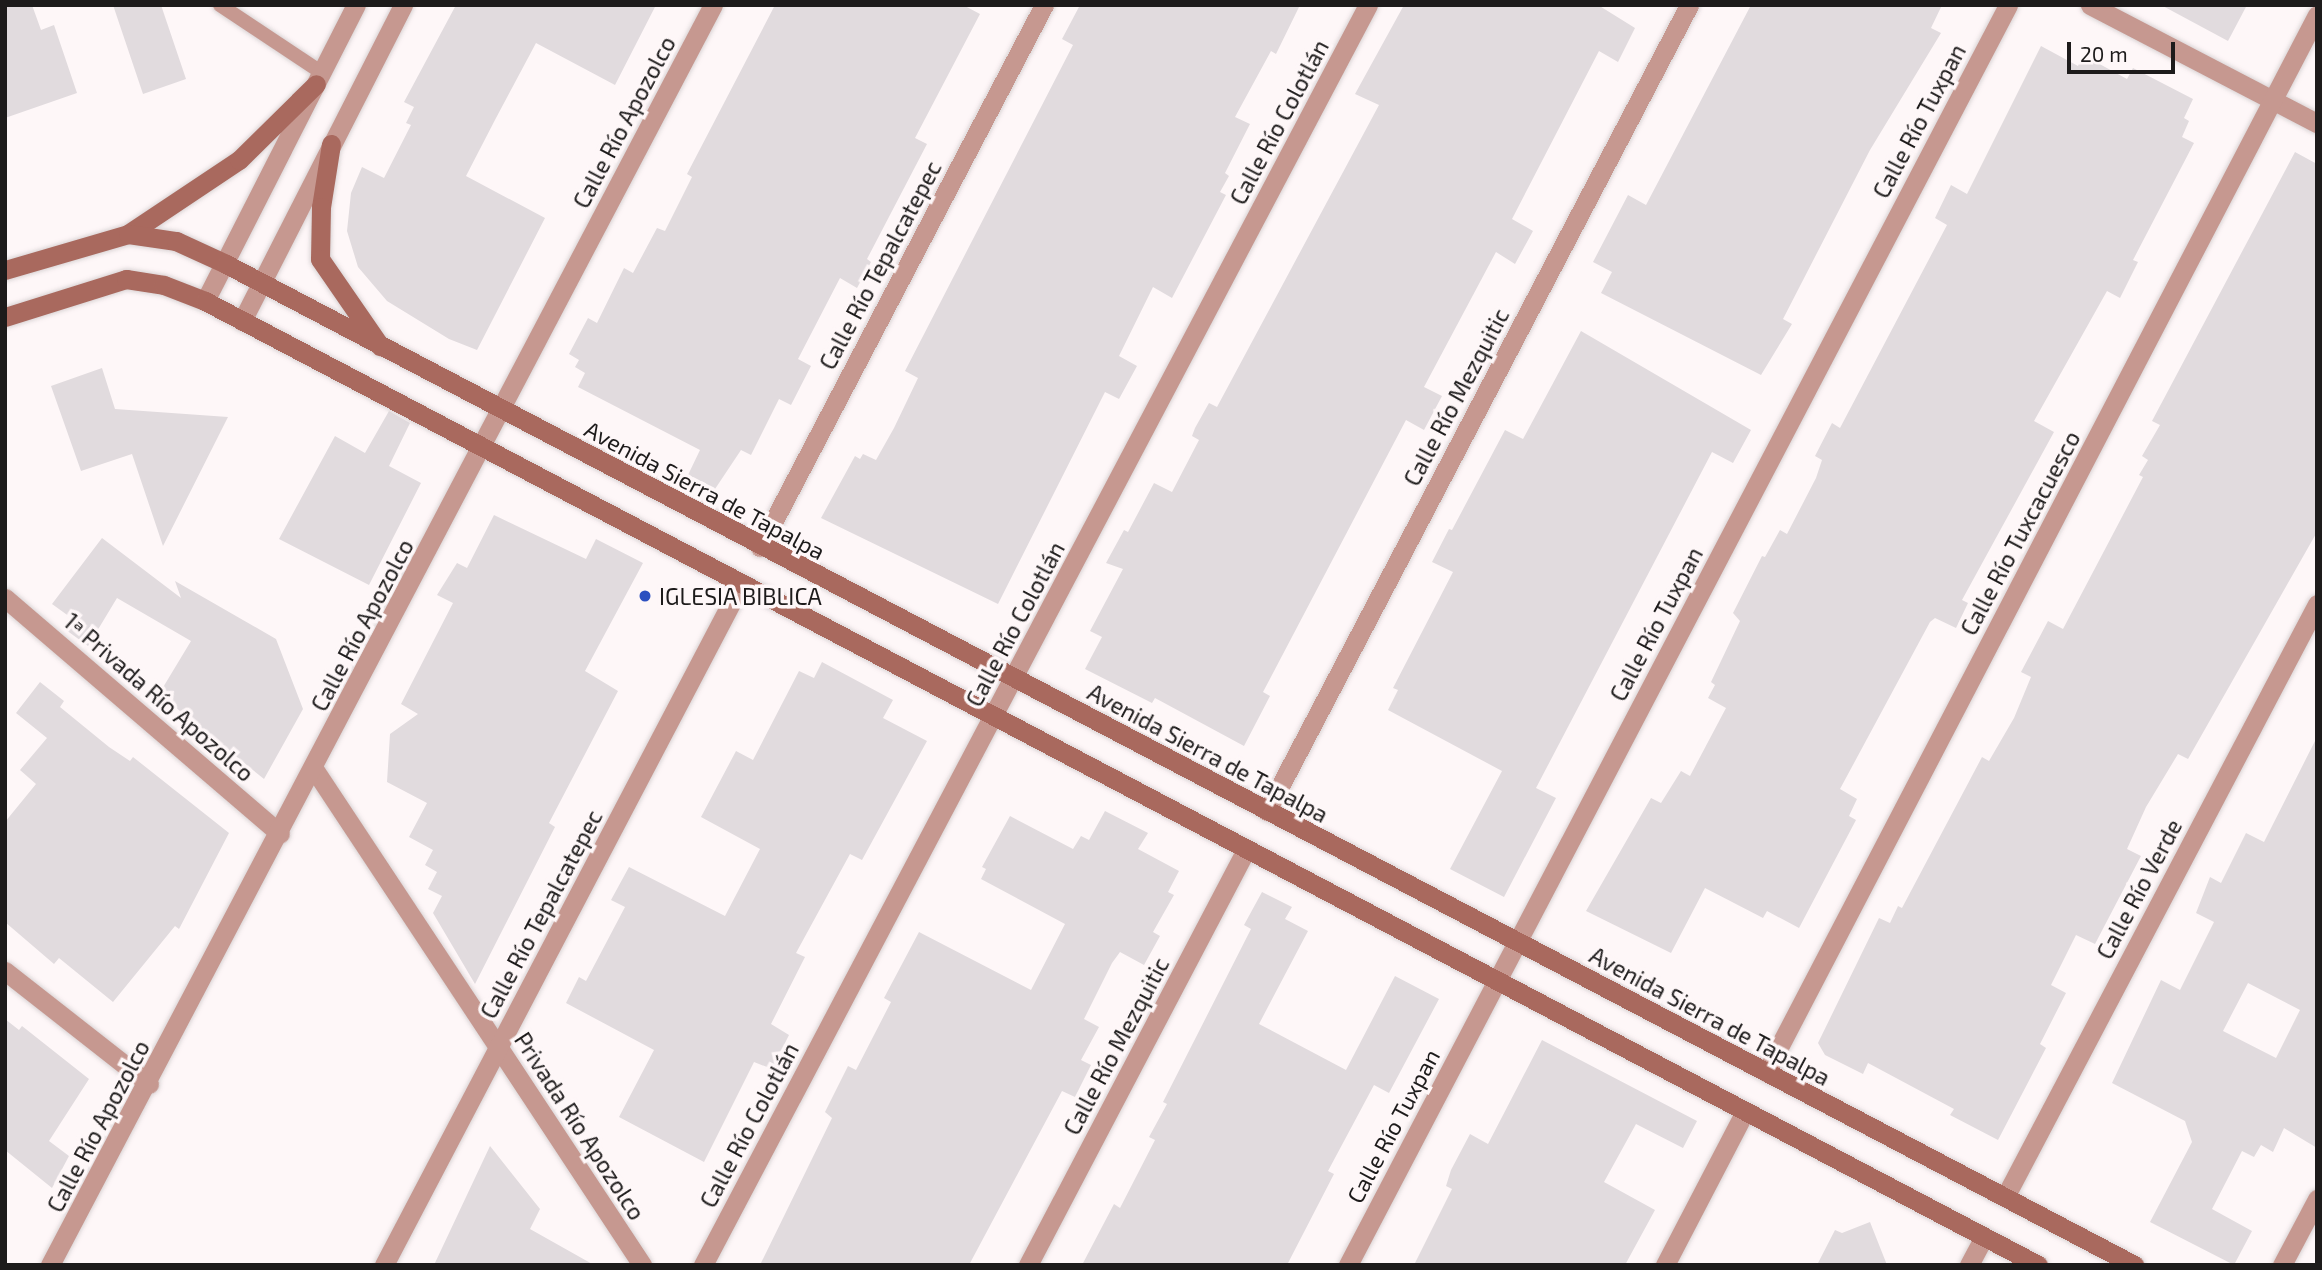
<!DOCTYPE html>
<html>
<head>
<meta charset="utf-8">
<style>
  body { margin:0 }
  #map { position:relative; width:2322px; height:1270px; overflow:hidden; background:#fef7f8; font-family:"Exo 2",sans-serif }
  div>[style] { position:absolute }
  .building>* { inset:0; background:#e1dbde }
  .roads { filter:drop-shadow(0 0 2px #dad4d5) drop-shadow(0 0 2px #dad4d5) }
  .service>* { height:14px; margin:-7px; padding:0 7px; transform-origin:7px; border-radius:7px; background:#c69890 }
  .pedestrian>* { height:19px; margin:-9.5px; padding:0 9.5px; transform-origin:9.5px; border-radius:9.5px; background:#c69890 }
  .minor>* { height:19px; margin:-9.5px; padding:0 9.5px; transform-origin:9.5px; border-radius:9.5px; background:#c69890 }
  .tertiary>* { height:19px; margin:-9.5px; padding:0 9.5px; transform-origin:9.5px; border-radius:9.5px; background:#c69890 }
  .secondary>* { height:19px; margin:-9.5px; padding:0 9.5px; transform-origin:9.5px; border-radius:9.5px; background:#a9695e }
  .dots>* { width:19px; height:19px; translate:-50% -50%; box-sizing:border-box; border:4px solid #fef7f8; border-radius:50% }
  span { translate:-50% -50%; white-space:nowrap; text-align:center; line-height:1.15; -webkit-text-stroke:7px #fef7f8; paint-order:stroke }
  .street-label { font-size:23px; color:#1d1b1b }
  .poi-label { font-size:23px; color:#1d1b1b }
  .left { translate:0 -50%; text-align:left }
  .frame { position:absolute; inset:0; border:7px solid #1d1b1b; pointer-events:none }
  .scale { position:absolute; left:2067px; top:42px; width:108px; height:32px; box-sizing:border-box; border:4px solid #1d1b1b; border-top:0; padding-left:9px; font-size:21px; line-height:24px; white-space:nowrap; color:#1d1b1b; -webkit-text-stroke:5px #fef7f8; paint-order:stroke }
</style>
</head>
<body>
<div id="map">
  <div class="building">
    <i style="clip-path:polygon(5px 5px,32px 5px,41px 30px,54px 25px,77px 93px,5px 118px)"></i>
    <i style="clip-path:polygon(113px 5px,161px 5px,186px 79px,143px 94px)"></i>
    <i style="clip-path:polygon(456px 5px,656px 5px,615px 85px,536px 43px,496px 118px,466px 176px,545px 218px,477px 350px,449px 339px,387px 301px,358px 267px,347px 231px,351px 193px,362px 167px,384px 178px,411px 125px,406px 123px,414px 107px,404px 102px)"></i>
    <i style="clip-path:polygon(775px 5px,963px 5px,980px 14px,915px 138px,927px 144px,867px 259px,871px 262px,857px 288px,840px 278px,798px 359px,811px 366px,791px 405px,779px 399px,751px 455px,741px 450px,715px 489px,688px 475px,700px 450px,578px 387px,585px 373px,575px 367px,579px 360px,569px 354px,588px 318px,597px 323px,624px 268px,633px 273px,657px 228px,665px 231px,692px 177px,687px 174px)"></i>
    <i style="clip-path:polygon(1080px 5px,1300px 5px,1276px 54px,1271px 51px,1235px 117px,1250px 124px,1225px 173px,1229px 176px,1220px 192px,1226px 195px,1172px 298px,1153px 287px,1119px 356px,1137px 366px,1119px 399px,1105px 392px,998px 604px,821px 518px,855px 456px,860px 459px,863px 454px,876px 460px,894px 428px,918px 378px,905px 371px,1073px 45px,1062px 39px)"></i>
    <i style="clip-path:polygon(1404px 5px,1598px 5px,1635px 28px,1618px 62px,1599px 51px,1512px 219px,1533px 231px,1515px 264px,1496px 252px,1424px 387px,1442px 396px,1424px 430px,1406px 420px,1263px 692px,1270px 696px,1244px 746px,1155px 698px,1152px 703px,1085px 669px,1102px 637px,1090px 631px,1123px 569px,1106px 563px,1124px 530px,1128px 532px,1154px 483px,1172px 492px,1199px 440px,1192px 436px,1195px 428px,1209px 403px,1217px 407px,1379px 105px,1355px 94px)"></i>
    <i style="clip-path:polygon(1751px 5px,1942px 5px,1931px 28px,1941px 33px,1870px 150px,1783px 319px,1792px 324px,1761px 375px,1601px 293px,1612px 272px,1593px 262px,1628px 195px,1646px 205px)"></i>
    <i style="clip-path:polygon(2161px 5px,2247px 5px,2228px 41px)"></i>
    <i style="clip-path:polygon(2041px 46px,2078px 66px,2083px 55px,2127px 79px,2133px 68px,2193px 99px,2184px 118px,2189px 121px,2182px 137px,2194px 143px,2133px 260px,2138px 262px,2120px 298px,2107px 291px,2034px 421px,2054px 432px,1962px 600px,1968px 603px,1956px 628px,1935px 618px,1930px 622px,1840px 789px,1857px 799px,1849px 816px,1856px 820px,1799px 928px,1767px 911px,1763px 918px,1705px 888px,1671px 953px,1586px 911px,1651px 798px,1661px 803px,1681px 771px,1690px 776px,1726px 708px,1708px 698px,1715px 685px,1711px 682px,1740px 621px,1733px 613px,1762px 556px,1765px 557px,1780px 530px,1787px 534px,1816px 478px,1822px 460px,1815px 456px,1832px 423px,1840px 428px,1947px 225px,1935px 218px,1951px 185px,1967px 194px)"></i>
    <i style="clip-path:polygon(2295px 152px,2317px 164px,2317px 532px,2188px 759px,2178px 754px,2146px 807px,2127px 849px,2141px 856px,2095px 944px,2076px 935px,2051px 985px,2066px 993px,2040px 1044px,2046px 1048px,1998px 1140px,1950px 1115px,1954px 1109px,1868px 1063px,1863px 1074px,1825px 1055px,1818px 1043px,1879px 918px,1890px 923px,1898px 906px,1902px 908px,1982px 757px,1989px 761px,2014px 718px,2031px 677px,2021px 672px,2048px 621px,2063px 629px,2143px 477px,2139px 475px,2148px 460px,2142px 456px,2160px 425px,2152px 421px)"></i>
    <i style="clip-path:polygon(1581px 331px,1751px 430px,1733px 463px,1712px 452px,1536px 788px,1556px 798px,1504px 897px,1450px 869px,1502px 771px,1388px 710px,1398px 690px,1393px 688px,1453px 572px,1432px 562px,1449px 529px,1452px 530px,1505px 430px,1523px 439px)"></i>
    <i style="clip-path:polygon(102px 368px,115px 409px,228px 417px,163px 546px,132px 454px,81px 471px,51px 386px)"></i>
    <i style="clip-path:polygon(389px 411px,410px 423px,389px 466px,421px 483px,369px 585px,279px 539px,335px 436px,365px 453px)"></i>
    <i style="clip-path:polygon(494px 515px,586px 559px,596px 539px,643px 563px,585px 671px,618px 691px,549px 823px,555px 827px,475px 984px,433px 913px,442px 896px,428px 889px,437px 872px,425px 865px,433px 850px,409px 837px,427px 803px,387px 782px,390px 734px,418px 714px,401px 704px,453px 603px,437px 595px,457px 563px,467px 568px)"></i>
    <i style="clip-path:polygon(102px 538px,181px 598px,175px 581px,276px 639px,303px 709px,264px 779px,159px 694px,191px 641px,117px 598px,88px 646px,62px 627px,70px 617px,52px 604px)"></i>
    <i style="clip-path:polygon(822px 662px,893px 700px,883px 718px,927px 741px,862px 860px,850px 854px,796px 953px,805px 957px,771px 1024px,789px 1035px,772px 1069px,754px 1062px,704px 1162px,619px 1117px,654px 1050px,566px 1003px,579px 977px,586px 981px,625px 907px,611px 900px,629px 867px,725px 916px,760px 849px,701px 817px,736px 751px,753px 760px,799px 671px,814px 678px)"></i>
    <i style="clip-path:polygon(40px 682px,64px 701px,60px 707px,109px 747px,130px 761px,133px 757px,229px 833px,179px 929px,175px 926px,113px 1002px,59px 958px,54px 964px,5px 922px,5px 822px,36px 784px,20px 770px,47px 738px,16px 713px)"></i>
    <i style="clip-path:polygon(evenodd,2317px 737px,2317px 1148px,2284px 1128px,2273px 1152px,2261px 1145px,2254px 1157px,2242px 1151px,2212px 1209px,2252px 1231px,2234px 1265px,2150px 1222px,2192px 1142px,2185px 1121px,2112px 1083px,2161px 980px,2180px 990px,2214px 922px,2196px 913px,2210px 877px,2221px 883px,2246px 833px,2264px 842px,2317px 737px,2248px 983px,2300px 1010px,2276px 1058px,2223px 1031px,2248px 983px)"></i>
    <i style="clip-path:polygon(1105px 811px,1148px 833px,1138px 849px,1179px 871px,1168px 892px,1174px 895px,1153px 932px,1160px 936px,1144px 965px,1120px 952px,1112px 963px,1084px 1019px,1099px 1027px,1081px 1060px,1091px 1065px,1075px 1097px,1062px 1091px,969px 1265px,760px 1265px,832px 1118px,825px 1112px,848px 1066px,856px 1070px,891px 1002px,884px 998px,919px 932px,1031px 990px,1065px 924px,981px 879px,986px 869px,982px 867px,1010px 816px,1073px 849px,1081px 836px,1089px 840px)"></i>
    <i style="clip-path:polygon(1262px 892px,1292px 907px,1285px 919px,1308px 931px,1259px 1024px,1346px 1070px,1395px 976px,1439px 999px,1389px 1093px,1374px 1085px,1328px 1171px,1334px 1174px,1287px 1265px,1082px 1265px,1114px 1204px,1120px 1208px,1155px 1140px,1149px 1137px,1167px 1104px,1163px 1102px,1251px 929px,1244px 925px)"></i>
    <i style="clip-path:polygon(5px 1019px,19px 1030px,22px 1026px,89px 1079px,49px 1141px,69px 1156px,52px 1188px,5px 1150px)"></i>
    <i style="clip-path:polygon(1542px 1040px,1697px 1121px,1683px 1148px,1636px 1124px,1604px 1182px,1655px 1210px,1625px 1265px,1414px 1265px,1452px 1189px,1446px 1186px,1451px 1170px,1470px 1134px,1488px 1144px)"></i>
    <i style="clip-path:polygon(490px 1146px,540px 1209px,530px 1229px,594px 1265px,434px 1265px)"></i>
    <i style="clip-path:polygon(1870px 1222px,1887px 1265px,1817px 1265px,1835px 1230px,1842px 1233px)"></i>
  </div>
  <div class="roads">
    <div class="service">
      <i style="left:220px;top:5px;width:121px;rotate:33.6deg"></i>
    </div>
    <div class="pedestrian">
      <i style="left:314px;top:769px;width:335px;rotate:56.5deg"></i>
    </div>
    <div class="minor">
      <i style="left:2090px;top:5px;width:256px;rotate:27.5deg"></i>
      <i style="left:760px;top:547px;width:612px;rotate:-62.35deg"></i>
      <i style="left:5px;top:598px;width:362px;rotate:40.6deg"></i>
      <i style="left:1267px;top:811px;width:910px;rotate:-62.36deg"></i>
      <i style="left:5px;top:971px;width:183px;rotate:38.1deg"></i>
      <i style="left:499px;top:1048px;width:260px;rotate:56.6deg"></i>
      <i style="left:1766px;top:1072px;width:1192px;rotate:-62.47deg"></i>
      <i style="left:2005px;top:1197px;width:670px;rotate:-62.25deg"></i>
      <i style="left:50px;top:1265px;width:1424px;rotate:-62.25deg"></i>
      <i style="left:384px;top:1265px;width:767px;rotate:-62.33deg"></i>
      <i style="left:703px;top:1265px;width:1425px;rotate:-62.18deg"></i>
      <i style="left:1028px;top:1265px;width:469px;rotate:-62.3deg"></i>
      <i style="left:1348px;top:1265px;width:1422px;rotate:-62.35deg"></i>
      <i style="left:1665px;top:1265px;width:171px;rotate:-62.5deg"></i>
      <i style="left:1969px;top:1265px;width:32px;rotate:-62deg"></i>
      <i style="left:2282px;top:1265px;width:75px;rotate:-62.1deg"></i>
    </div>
    <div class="tertiary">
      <i style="left:205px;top:301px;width:332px;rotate:-63deg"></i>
      <i style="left:242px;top:321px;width:355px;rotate:-63deg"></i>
    </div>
    <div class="secondary">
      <i style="left:331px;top:144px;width:64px;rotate:99deg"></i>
      <i style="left:321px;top:207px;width:52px;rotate:91.1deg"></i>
      <i style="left:320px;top:259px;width:106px;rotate:55.4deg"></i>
      <i style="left:128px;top:234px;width:133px;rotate:-33.7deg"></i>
      <i style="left:239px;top:160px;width:108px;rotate:-44.6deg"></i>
      <i style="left:5px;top:270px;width:128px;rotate:-16.3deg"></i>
      <i style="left:128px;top:234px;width:49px;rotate:8.3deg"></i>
      <i style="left:176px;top:241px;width:55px;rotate:24.7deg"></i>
      <i style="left:226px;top:264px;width:2155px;rotate:27.68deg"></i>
      <i style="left:5px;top:317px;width:127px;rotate:-17.4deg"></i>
      <i style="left:126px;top:279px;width:38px;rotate:9deg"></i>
      <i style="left:164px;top:285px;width:44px;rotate:21.3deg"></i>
      <i style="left:205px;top:301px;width:2071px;rotate:27.74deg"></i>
    </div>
  </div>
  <div class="dots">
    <i style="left:645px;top:596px;background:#2c50c0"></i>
  </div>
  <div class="street-label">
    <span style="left:1919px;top:121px;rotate:-62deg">Calle Río Tuxpan</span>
    <span style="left:624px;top:122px;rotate:-62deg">Calle Río Apozolco</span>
    <span style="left:1279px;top:122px;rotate:-62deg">Calle Río Colotlán</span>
    <span style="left:880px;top:265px;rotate:-62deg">Calle Río Tepalcatepec</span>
    <span style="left:1456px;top:397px;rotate:-62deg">Calle Río Mezquitic</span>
    <span style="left:705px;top:490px;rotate:28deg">Avenida Sierra de Tapalpa</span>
    <span style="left:2020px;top:533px;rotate:-62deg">Calle Río Tuxcacuesco</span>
    <span style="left:1015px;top:624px;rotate:-62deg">Calle Río Colotlán</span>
    <span style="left:1656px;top:624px;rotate:-62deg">Calle Río Tuxpan</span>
    <span style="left:362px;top:625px;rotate:-62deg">Calle Río Apozolco</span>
    <span style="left:159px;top:697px;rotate:41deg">1ª Privada Río Apozolco</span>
    <span style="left:1208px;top:753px;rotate:28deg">Avenida Sierra de Tapalpa</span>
    <span style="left:2139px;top:889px;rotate:-62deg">Calle Río Verde</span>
    <span style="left:541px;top:914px;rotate:-62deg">Calle Río Tepalcatepec</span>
    <span style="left:1710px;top:1016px;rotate:28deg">Avenida Sierra de Tapalpa</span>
    <span style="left:1116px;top:1046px;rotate:-62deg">Calle Río Mezquitic</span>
    <span style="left:749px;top:1125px;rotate:-62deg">Calle Río Colotlán</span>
    <span style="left:98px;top:1126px;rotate:-62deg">Calle Río Apozolco</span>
    <span style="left:580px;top:1126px;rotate:57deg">Privada Río Apozolco</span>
    <span style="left:1393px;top:1126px;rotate:-62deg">Calle Río Tuxpan</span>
  </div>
  <div class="poi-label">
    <span class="left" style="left:659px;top:596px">IGLESIA BIBLICA</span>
  </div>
  <div class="frame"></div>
  <div class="scale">20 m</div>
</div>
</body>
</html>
